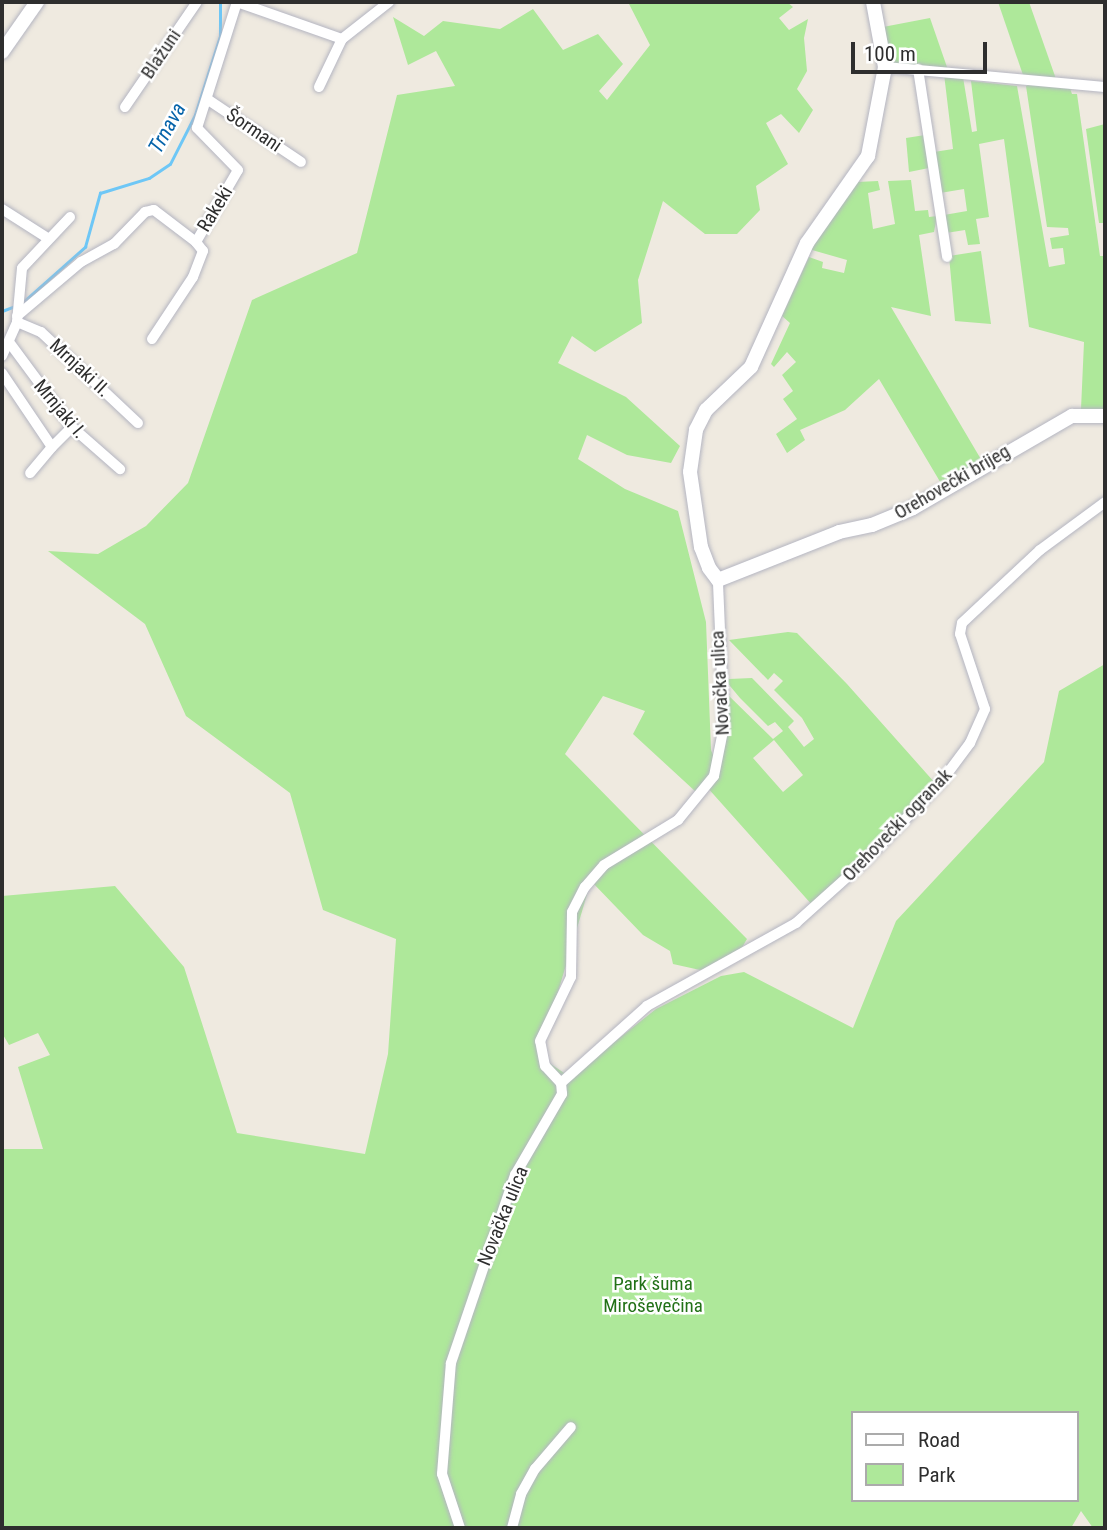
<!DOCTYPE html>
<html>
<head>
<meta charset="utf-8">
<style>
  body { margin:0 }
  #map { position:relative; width:1107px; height:1530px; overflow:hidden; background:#efeae0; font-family:"Roboto Condensed",sans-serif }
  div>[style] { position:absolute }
  .green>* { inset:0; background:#aee89a }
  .stream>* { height:2.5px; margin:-1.25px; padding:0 1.25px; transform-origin:1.25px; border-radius:1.25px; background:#6ec7f6 }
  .roads { filter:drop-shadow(0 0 2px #b4b5c1) drop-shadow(0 0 2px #b4b5c1) }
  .street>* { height:10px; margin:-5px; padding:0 5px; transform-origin:5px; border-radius:5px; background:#fff }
  .secondary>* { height:14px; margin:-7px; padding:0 7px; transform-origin:7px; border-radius:7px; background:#fff }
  span { translate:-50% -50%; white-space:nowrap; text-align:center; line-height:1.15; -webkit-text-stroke:5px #fff; paint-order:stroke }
  .street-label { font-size:19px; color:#2e2e2e }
  .park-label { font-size:19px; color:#227117 }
  .water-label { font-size:21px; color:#0664aa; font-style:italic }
  .frame { position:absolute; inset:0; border:4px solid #2e2e2e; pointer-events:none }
  .legend { position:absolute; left:851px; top:1411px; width:228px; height:91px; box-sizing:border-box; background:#fff; border:2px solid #ababab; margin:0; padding:9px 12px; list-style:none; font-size:21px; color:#2e2e2e }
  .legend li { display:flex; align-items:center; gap:14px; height:35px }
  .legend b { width:35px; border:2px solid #ababab }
  .scale { position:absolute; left:851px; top:42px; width:136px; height:32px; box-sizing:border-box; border:4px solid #2e2e2e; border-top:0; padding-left:9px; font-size:21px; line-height:24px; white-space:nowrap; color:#2e2e2e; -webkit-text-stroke:5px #fff; paint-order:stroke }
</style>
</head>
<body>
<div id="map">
  <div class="green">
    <i style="clip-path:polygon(evenodd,628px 2px,787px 2px,793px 7px,779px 18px,789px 30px,808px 19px,804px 38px,807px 71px,797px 89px,813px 110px,799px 133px,781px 114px,766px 123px,788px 164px,756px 186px,760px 210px,737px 234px,705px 234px,663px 201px,638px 280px,642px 323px,595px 352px,572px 336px,558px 363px,626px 397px,680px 446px,671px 463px,627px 455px,587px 435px,578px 459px,625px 489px,678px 511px,706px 622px,711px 750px,719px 769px,726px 742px,726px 693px,773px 739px,783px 731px,775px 722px,768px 726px,740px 698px,725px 680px,729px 679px,752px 678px,794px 721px,788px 727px,804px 747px,814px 739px,802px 718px,774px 690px,783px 681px,774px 673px,768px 680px,729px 640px,788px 632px,797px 633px,847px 684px,935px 783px,891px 830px,885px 824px,881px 828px,886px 834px,813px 906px,706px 786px,696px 792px,633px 734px,645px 711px,603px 696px,565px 754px,747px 939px,733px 963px,700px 970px,673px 964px,670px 951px,643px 935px,591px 881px,539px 1056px,570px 1077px,656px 1009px,721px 976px,744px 972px,853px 1028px,896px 921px,1044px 762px,1059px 691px,1105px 664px,1105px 1528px,1093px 1528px,1081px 1511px,1071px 1528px,2px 1528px,2px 1149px,43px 1149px,18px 1067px,50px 1055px,38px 1033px,9px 1045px,2px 1033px,2px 896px,115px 886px,184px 967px,237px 1133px,365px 1154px,388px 1054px,396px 939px,323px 910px,290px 793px,186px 716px,145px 624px,48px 551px,98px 554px,146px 526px,188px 483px,252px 300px,357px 253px,397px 95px,455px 86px,436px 51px,408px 65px,393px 17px,424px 36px,443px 21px,500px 29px,533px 9px,563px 50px,598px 34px,623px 64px,599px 91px,607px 100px,650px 45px,628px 2px,774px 740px,803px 775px,783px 792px,753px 758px,774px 740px,628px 2px,853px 1413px,1077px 1413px,1077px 1500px,853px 1500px,853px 1413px)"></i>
    <i style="clip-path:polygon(998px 2px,1029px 2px,1056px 79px,1023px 75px)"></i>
    <i style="clip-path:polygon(930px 18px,948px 70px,891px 63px,883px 27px)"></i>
    <i style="clip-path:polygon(944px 74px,963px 77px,972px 132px,977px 131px,971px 81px,1017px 86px,1049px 267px,1065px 264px,1063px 248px,1052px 249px,1050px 238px,1069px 235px,1068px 228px,1047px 227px,1026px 86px,1034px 83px,1070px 88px,1072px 94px,1077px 94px,1100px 256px,1105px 256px,1105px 410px,1081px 409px,1084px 342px,1029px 327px,1004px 139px,979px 144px,989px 217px,976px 219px,980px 244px,968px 245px,965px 230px,946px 233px,944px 215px,967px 211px,964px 189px,940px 193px,934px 152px,953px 149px)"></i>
    <i style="clip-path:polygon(1105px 124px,1105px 223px,1099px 223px,1086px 129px)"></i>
    <i style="clip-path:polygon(925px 135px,929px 168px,909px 172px,906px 138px)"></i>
    <i style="clip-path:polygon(911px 180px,915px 211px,928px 210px,929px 217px,937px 216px,934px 232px,919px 235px,931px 316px,891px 307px,982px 461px,942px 485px,879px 379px,845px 410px,800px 430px,805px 440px,787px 453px,776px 434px,797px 419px,783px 399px,793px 391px,782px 375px,796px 362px,787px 352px,774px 367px,771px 364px,790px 323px,782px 316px,809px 257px,823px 262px,822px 268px,844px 273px,847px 260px,812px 250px,810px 245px,857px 182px,878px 181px,880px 190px,868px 193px,873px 229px,895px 224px,888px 181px)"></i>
    <i style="clip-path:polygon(981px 251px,991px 324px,955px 321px,949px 256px)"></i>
  </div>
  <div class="stream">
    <i style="left:21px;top:304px;width:86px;rotate:-41.7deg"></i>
    <i style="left:85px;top:247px;width:56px;rotate:-74.5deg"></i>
    <i style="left:100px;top:193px;width:51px;rotate:-17deg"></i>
    <i style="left:149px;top:178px;width:25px;rotate:-34deg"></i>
    <i style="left:170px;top:164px;width:55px;rotate:-63deg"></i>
    <i style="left:195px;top:115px;width:83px;rotate:-72.4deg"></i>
    <i style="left:220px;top:36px;width:34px;rotate:-90deg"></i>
    <i style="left:2px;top:311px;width:14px;rotate:-21deg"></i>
  </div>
  <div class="roads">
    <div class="street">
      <i style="left:237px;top:2px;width:111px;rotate:19.4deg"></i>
      <i style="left:342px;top:39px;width:60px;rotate:-38.2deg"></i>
      <i style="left:885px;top:67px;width:221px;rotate:5.2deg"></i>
      <i style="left:918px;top:69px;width:190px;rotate:81.2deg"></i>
      <i style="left:319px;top:87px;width:53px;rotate:-64.4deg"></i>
      <i style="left:207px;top:99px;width:113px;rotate:33.8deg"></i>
      <i style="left:125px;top:107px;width:127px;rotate:-55.6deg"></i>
      <i style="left:2px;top:209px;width:52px;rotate:32.5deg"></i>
      <i style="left:17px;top:316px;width:84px;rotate:-40.2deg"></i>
      <i style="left:81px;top:262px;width:38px;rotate:-29deg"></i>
      <i style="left:114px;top:244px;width:45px;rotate:-45.9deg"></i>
      <i style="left:145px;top:212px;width:9px;rotate:-13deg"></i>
      <i style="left:154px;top:210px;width:53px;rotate:37.3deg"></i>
      <i style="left:17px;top:322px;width:26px;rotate:23deg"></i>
      <i style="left:41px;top:332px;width:133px;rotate:43.2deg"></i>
      <i style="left:152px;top:339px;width:74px;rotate:-56.5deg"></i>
      <i style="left:193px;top:277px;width:28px;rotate:-69deg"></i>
      <i style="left:203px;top:251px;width:11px;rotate:-128deg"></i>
      <i style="left:196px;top:242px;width:83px;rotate:-59.7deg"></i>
      <i style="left:238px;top:170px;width:59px;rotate:-134.3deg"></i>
      <i style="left:197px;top:128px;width:132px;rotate:-72.4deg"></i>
      <i style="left:9px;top:342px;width:106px;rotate:53.5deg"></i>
      <i style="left:72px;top:427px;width:64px;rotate:41.2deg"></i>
      <i style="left:2px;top:356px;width:37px;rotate:-66deg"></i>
      <i style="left:17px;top:322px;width:54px;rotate:-84.7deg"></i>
      <i style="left:22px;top:268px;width:70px;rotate:-46.7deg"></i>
      <i style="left:2px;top:373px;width:89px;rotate:56deg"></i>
      <i style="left:52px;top:447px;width:34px;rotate:130deg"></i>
      <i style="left:52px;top:447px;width:28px;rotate:-45deg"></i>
      <i style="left:561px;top:1083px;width:115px;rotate:-41.8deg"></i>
      <i style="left:647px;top:1006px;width:171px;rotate:-29.1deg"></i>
      <i style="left:796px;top:923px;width:93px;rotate:-41.9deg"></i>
      <i style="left:865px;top:861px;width:110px;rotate:-46.1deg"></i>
      <i style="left:941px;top:782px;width:49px;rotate:-53.4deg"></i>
      <i style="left:970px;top:743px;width:37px;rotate:-66deg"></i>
      <i style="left:985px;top:709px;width:79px;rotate:-108.4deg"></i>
      <i style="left:960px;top:634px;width:11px;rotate:-80deg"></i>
      <i style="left:962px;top:623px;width:107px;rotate:-43.1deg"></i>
      <i style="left:1040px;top:550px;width:81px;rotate:-36.4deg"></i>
      <i style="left:460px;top:1528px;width:57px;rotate:-108.4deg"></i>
      <i style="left:442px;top:1474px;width:111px;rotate:-85.4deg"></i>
      <i style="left:451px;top:1363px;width:199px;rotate:-71.2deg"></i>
      <i style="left:515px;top:1175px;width:94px;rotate:-59.9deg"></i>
      <i style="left:562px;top:1094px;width:11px;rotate:-95deg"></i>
      <i style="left:561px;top:1083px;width:23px;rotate:-133deg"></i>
      <i style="left:545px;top:1066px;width:25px;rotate:-101deg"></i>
      <i style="left:540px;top:1041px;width:71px;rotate:-64.2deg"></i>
      <i style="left:571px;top:977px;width:65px;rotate:-89.1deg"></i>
      <i style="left:572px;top:912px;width:28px;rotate:-63deg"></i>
      <i style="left:585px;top:887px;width:29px;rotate:-49deg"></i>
      <i style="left:604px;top:865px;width:87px;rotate:-31.3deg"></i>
      <i style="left:678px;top:820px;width:57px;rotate:-50.7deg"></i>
      <i style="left:714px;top:776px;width:51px;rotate:-78.7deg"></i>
      <i style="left:724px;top:726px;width:146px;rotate:-92.4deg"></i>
      <i style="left:512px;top:1528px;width:35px;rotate:-75deg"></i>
      <i style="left:521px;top:1494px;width:29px;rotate:-61deg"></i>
      <i style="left:535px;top:1469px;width:55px;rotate:-49.4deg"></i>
    </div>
    <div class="secondary">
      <i style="left:873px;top:2px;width:66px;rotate:79.5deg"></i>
      <i style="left:885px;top:67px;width:91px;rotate:100.8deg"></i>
      <i style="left:868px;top:156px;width:106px;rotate:125deg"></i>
      <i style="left:807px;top:243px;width:136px;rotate:114.3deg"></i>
      <i style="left:751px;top:367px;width:62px;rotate:136.3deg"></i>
      <i style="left:706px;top:410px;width:22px;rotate:117deg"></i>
      <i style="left:696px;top:430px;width:42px;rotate:98.1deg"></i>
      <i style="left:690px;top:472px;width:76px;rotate:81.7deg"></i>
      <i style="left:701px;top:547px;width:22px;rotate:69deg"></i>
      <i style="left:709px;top:568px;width:15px;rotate:53deg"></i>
      <i style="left:718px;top:580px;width:130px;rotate:-21.6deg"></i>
      <i style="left:839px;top:532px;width:34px;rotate:-12deg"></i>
      <i style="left:872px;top:525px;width:44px;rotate:-22.5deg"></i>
      <i style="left:913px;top:508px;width:184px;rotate:-30.1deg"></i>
      <i style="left:1072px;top:416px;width:33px"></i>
      <i style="left:2px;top:52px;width:61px;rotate:-55deg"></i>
    </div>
  </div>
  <div class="street-label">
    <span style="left:161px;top:54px;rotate:-56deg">Blažuni</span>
    <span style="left:254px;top:130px;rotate:34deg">Šormani</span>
    <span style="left:215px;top:209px;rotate:-59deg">Rakeki</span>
    <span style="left:80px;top:368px;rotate:43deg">Mrnjaki II.</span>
    <span style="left:60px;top:409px;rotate:50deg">Mrnjaki I.</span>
    <span style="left:952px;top:482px;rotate:-30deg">Orehovečki brijeg</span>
    <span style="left:720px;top:683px;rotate:-93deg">Novačka ulica</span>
    <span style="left:897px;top:825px;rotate:-46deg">Orehovečki ogranak</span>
    <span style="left:503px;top:1216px;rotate:-68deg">Novačka ulica</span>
  </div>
  <div class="park-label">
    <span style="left:653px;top:1295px">Park šuma<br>Miroševečina</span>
  </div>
  <div class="water-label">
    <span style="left:167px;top:128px;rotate:-61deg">Trnava</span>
  </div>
  <div class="frame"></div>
  <ul class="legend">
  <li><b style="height:9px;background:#fff"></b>Road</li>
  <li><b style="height:19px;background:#aee89a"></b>Park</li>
  </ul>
  <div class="scale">100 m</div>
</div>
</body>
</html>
